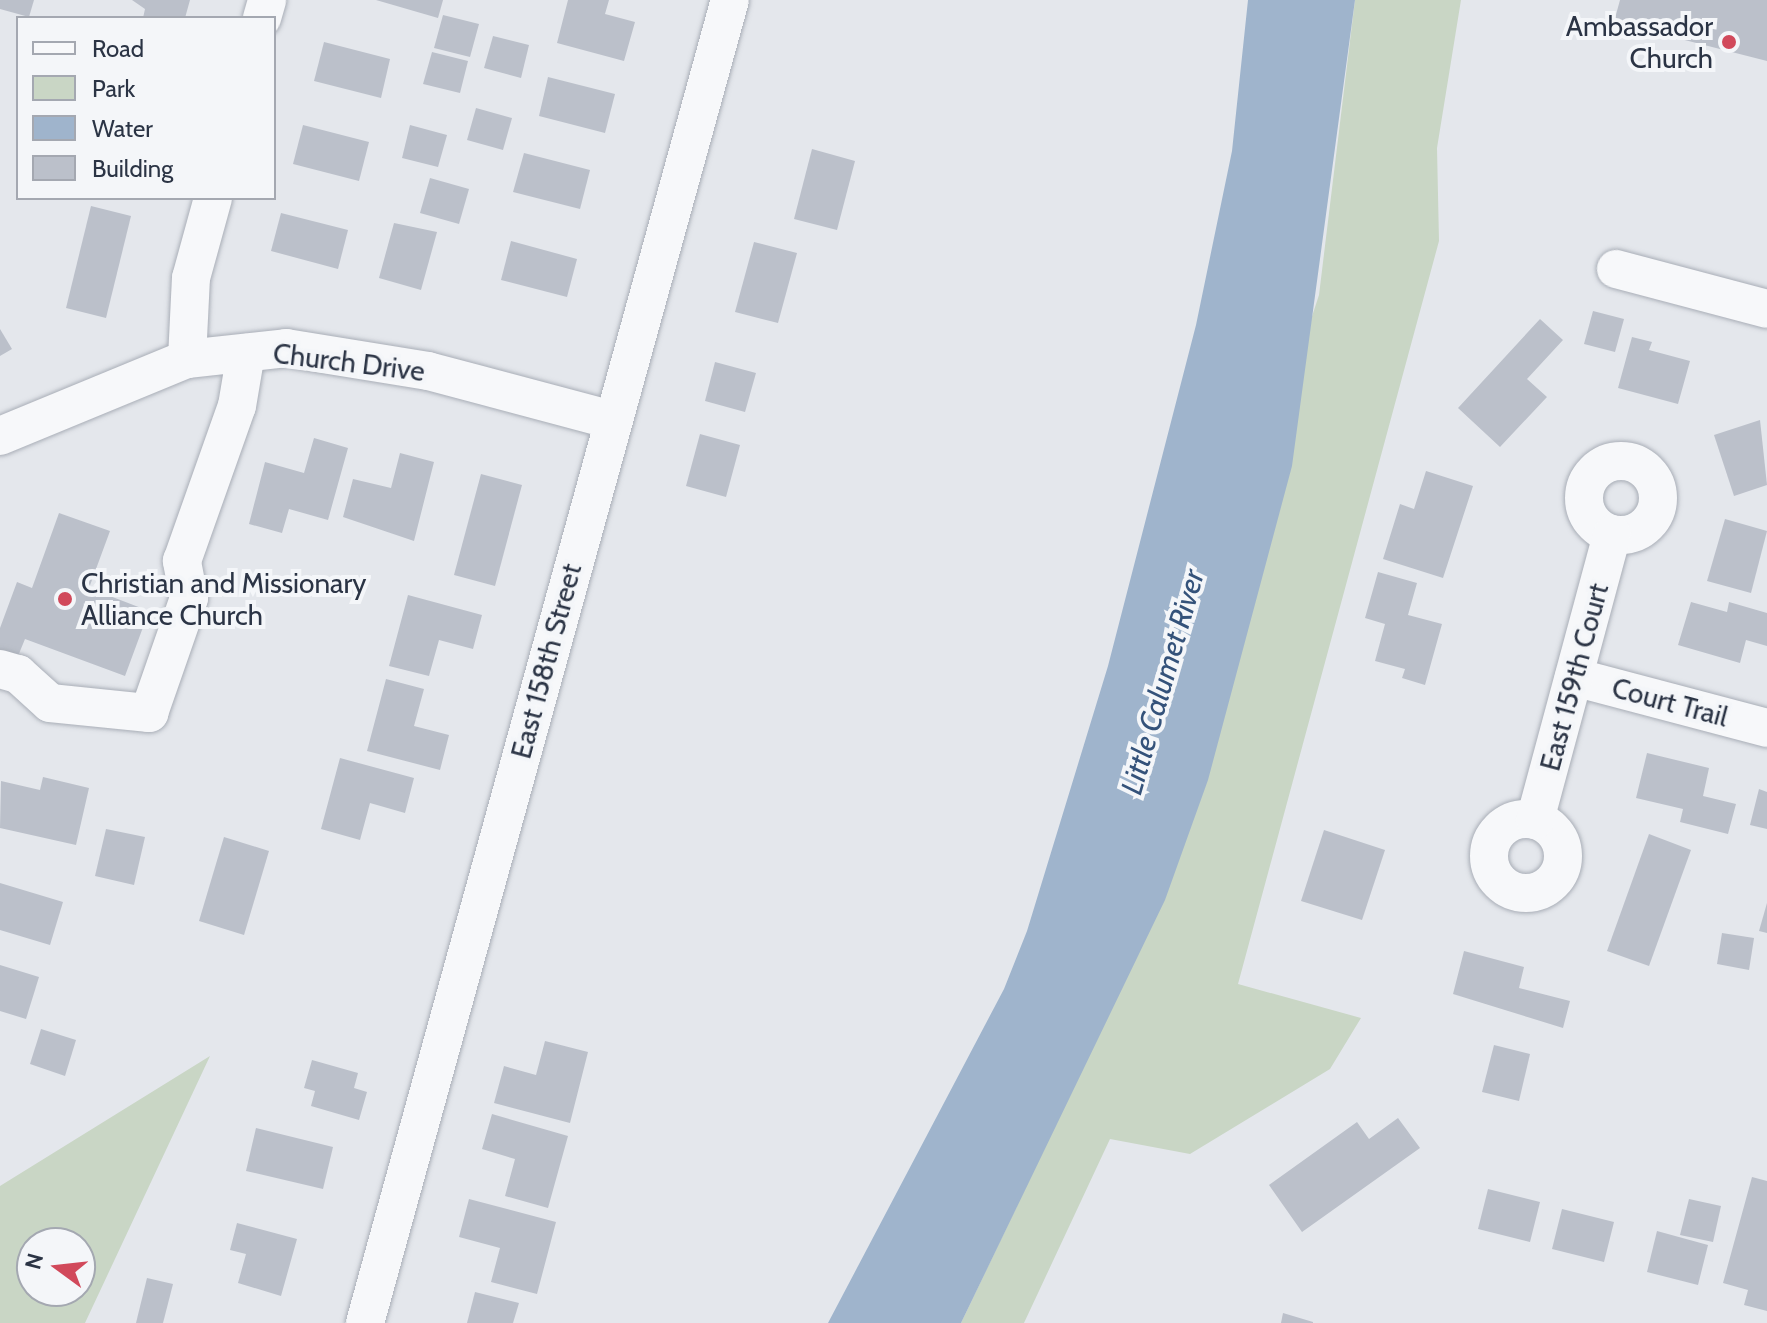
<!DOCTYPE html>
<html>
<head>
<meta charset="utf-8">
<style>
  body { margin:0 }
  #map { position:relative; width:1767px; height:1323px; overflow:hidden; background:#e4e7ec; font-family:Cabin,sans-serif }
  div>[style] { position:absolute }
  .green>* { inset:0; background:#c9d6c5 }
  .water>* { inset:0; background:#9fb4cc }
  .building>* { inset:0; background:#bbc0ca }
  .roads { filter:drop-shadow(0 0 2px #a9aeb7) drop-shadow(0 0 2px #a9aeb7) }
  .minor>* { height:38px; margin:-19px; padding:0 19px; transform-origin:19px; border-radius:19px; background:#f7f8fa }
  .minor>.ring { margin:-19px; padding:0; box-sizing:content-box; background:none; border:38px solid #f7f8fa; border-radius:50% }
  .dots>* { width:22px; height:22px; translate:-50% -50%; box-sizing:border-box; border:4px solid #f4f6f9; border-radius:50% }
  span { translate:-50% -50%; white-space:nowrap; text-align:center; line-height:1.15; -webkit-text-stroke:8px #f4f6f9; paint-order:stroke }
  .poi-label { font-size:28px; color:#2b3445 }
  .right { translate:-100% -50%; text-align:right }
  .left { translate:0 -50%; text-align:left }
  .street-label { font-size:28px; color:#2b3445 }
  .water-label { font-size:30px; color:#34527a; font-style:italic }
  .legend { position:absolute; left:16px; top:16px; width:260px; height:184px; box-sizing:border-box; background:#f4f6f9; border:2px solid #a4a8b1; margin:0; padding:10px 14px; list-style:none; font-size:24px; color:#2b3445 }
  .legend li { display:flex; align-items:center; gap:16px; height:40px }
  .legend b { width:40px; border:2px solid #a4a8b1 }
  .north { position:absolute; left:16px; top:1227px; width:80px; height:80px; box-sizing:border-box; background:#f4f6f9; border:2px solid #a4a8b1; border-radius:50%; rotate:285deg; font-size:22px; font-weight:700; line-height:32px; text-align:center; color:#2b3445 }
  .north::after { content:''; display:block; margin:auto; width:28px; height:36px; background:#d1495b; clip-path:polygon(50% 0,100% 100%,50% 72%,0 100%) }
</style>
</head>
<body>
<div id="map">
  <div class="green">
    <i style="clip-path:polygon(1355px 0,1461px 0,1437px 148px,1439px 241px,1238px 984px,1361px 1018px,1330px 1069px,1190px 1154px,1110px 1139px,1024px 1323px,961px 1323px,1025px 1189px,1319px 295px)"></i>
    <i style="clip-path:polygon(evenodd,210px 1056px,85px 1323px,0 1323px,0 1186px,210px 1056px,32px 1243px,80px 1243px,80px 1291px,32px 1291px,32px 1243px)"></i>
  </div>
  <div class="water">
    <i style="clip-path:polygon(1248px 0,1355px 0,1292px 466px,1208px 780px,1165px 900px,961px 1323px,828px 1323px,1004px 989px,1027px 931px,1108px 666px,1196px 325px,1232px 151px)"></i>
  </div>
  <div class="building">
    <i style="clip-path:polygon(0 0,34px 0,29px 17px,0 9px)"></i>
    <i style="clip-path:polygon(132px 0,190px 0,185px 18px,143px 18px,145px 9px)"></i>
    <i style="clip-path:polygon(376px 0,443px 0,438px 18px)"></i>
    <i style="clip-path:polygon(568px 0,609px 0,605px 14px,635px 22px,624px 61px,557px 43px)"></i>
    <i style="clip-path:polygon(1620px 0,1767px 0,1767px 61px,1614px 22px)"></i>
    <i style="clip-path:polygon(443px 15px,479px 24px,470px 57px,434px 48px)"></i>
    <i style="clip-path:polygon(493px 36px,529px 45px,521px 78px,484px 68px)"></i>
    <i style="clip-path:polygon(324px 42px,390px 59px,381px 98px,314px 81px)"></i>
    <i style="clip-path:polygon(432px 52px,468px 61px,460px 93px,423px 84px)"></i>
    <i style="clip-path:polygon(548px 77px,615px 94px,605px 133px,539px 116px)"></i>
    <i style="clip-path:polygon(476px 108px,512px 118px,503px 150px,467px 140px)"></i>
    <i style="clip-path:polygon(303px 125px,369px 142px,359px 181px,293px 164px)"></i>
    <i style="clip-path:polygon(410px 125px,447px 135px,438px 167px,402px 158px)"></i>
    <i style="clip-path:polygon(812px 149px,855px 161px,837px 230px,794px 219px)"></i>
    <i style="clip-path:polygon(524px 153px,590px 170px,580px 209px,513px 192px)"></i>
    <i style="clip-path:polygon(430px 178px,469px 189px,459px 224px,420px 213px)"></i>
    <i style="clip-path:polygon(91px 206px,131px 216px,106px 318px,66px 308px)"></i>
    <i style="clip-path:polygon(281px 213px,348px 230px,338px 269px,271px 251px)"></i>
    <i style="clip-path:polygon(394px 223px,437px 232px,421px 290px,379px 278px)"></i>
    <i style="clip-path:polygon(511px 241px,577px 259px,567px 297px,501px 280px)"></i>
    <i style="clip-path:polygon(754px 242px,797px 253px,778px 323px,735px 312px)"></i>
    <i style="clip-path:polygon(1593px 311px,1624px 319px,1615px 352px,1584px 344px)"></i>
    <i style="clip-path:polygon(1540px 319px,1563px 340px,1527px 379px,1547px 397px,1500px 447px,1458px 408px)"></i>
    <i style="clip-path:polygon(0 329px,12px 349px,0 356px)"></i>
    <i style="clip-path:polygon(1632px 337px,1652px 342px,1649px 350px,1690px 361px,1678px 404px,1618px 388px)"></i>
    <i style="clip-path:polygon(715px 362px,756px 373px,745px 412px,705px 401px)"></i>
    <i style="clip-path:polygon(1760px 420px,1767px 485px,1734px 496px,1714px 435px)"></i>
    <i style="clip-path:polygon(700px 434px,740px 445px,726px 497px,686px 486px)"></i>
    <i style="clip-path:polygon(314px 438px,348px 448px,328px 520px,289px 509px,282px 533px,249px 524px,265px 462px,304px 473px)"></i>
    <i style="clip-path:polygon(400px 453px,434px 462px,414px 541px,343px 517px,353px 479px,391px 488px)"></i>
    <i style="clip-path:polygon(1426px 471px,1473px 486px,1443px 578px,1383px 559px,1400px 504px,1414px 509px)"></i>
    <i style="clip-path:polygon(481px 474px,522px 485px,495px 586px,454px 575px)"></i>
    <i style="clip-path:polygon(59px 513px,110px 531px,89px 588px,149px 611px,125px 676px,25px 639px,16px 661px,0 655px,0 628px,17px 582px,32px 588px)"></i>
    <i style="clip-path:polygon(1725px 519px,1767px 531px,1751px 593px,1707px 581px)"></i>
    <i style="clip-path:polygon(1378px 572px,1417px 583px,1408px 615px,1442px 624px,1425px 685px,1402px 678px,1405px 669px,1375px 661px,1385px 624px,1365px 618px)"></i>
    <i style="clip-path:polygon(408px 595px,482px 615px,473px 649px,439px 640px,429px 676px,389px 666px)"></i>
    <i style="clip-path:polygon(1691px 602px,1727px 612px,1729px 602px,1767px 613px,1767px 646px,1746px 640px,1740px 663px,1678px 645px)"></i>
    <i style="clip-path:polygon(386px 679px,424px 689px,414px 726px,449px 735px,440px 770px,367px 751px)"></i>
    <i style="clip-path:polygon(1647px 753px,1709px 768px,1703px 796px,1736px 804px,1728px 834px,1680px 822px,1683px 809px,1636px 798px)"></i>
    <i style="clip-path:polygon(340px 758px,414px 778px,405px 813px,370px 803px,360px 840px,321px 829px)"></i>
    <i style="clip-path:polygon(43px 777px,89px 788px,76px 845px,0 828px,1px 781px,40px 790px)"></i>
    <i style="clip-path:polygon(1759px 789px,1767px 792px,1767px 829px,1750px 825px)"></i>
    <i style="clip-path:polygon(106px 829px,145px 837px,134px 885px,95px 876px)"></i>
    <i style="clip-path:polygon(1324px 830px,1385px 850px,1362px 920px,1301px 901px)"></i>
    <i style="clip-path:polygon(1649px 834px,1691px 850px,1649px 966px,1607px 951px)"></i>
    <i style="clip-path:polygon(224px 837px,269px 851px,244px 935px,199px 921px)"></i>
    <i style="clip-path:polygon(0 883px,63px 902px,50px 945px,0 930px)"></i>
    <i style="clip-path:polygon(1767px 903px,1767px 933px,1759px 931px)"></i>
    <i style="clip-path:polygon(1722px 933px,1754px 938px,1749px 970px,1717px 964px)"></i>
    <i style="clip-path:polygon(1464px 951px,1524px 967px,1519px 988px,1570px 1001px,1563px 1028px,1453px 994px)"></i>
    <i style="clip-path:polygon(0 965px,39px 977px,26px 1019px,0 1011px)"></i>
    <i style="clip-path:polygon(41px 1029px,76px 1040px,65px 1076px,30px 1064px)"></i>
    <i style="clip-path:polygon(545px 1041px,588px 1052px,570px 1123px,494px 1103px,504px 1066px,536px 1075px)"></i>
    <i style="clip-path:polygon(1494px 1045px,1530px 1054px,1519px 1101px,1482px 1092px)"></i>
    <i style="clip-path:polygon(312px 1060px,358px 1073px,354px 1088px,367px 1092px,359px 1120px,311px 1106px,315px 1091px,304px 1088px)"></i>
    <i style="clip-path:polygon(492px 1114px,568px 1136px,548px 1208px,505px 1196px,515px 1159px,482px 1149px)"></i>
    <i style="clip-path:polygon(1398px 1118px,1420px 1148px,1302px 1232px,1269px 1185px,1357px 1122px,1369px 1139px)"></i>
    <i style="clip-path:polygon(256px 1128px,333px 1147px,323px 1189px,246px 1171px)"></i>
    <i style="clip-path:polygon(1752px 1177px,1767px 1181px,1767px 1311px,1744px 1305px,1748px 1290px,1723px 1283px)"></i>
    <i style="clip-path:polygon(1488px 1189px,1540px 1202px,1530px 1242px,1478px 1229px)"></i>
    <i style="clip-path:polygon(469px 1199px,556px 1222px,537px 1294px,491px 1282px,500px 1248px,459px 1237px)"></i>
    <i style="clip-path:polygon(1689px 1199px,1721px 1206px,1713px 1242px,1680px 1235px)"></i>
    <i style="clip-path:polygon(1562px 1209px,1614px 1222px,1604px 1262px,1552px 1249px)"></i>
    <i style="clip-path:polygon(237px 1223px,297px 1239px,281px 1296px,238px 1283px,246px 1254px,230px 1250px)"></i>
    <i style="clip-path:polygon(1657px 1231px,1708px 1245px,1698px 1285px,1647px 1272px)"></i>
    <i style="clip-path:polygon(147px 1278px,173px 1284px,163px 1323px,136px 1323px)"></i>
    <i style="clip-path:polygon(475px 1292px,519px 1303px,513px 1323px,467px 1323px)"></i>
    <i style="clip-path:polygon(1283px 1313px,1313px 1322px,1313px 1323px,1281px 1323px)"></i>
  </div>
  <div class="roads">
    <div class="minor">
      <i style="left:262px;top:18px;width:19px;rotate:-74deg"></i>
      <i style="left:1616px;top:269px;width:156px;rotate:14.8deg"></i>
      <i style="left:187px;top:359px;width:81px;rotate:-87.2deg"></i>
      <i style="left:191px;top:278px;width:83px;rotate:-74.6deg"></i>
      <i style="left:0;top:436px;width:202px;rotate:-22.4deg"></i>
      <i style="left:187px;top:359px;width:100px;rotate:-6.3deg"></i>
      <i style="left:286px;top:348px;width:144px;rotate:9.2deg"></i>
      <i style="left:428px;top:371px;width:190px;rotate:14.9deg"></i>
      <i class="ring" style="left:1584px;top:461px;width:36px;height:36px"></i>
      <i style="left:0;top:669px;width:19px;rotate:16deg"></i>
      <i style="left:18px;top:674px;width:43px;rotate:42.2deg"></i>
      <i style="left:50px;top:703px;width:100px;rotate:5.8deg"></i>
      <i style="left:149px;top:713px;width:122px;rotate:-70.8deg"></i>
      <i style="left:189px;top:598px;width:38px;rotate:-101deg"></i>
      <i style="left:182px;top:561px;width:164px;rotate:-70.5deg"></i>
      <i style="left:237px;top:406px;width:54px;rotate:-80.4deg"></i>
      <i style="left:1574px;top:677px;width:200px;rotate:14.8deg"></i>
      <i class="ring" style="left:1489px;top:819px;width:36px;height:36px"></i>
      <i style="left:1535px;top:820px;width:296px;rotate:-74.9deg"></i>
      <i style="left:365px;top:1323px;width:1372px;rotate:-74.58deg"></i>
    </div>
  </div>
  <div class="dots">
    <i style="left:1729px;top:42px;background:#d1495b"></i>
    <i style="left:65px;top:599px;background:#d1495b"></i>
  </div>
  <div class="poi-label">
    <span class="right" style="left:1713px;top:42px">Ambassador<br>Church</span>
    <span class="left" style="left:81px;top:599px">Christian and Missionary<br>Alliance Church</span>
  </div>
  <div class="street-label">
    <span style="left:349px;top:362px;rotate:7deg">Church Drive</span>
    <span style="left:546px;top:661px;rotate:-75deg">East 158th Street</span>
    <span style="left:1574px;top:677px;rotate:-75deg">East 159th Court</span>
    <span style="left:1670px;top:702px;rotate:15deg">Court Trail</span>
  </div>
  <div class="water-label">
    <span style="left:1163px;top:682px;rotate:-74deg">Little Calumet River</span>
  </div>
  <ul class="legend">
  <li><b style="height:10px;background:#f7f8fa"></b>Road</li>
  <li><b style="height:22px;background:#c9d6c5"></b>Park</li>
  <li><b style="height:22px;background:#9fb4cc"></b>Water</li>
  <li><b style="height:22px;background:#bbc0ca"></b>Building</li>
  </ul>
  <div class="north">N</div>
</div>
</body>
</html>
